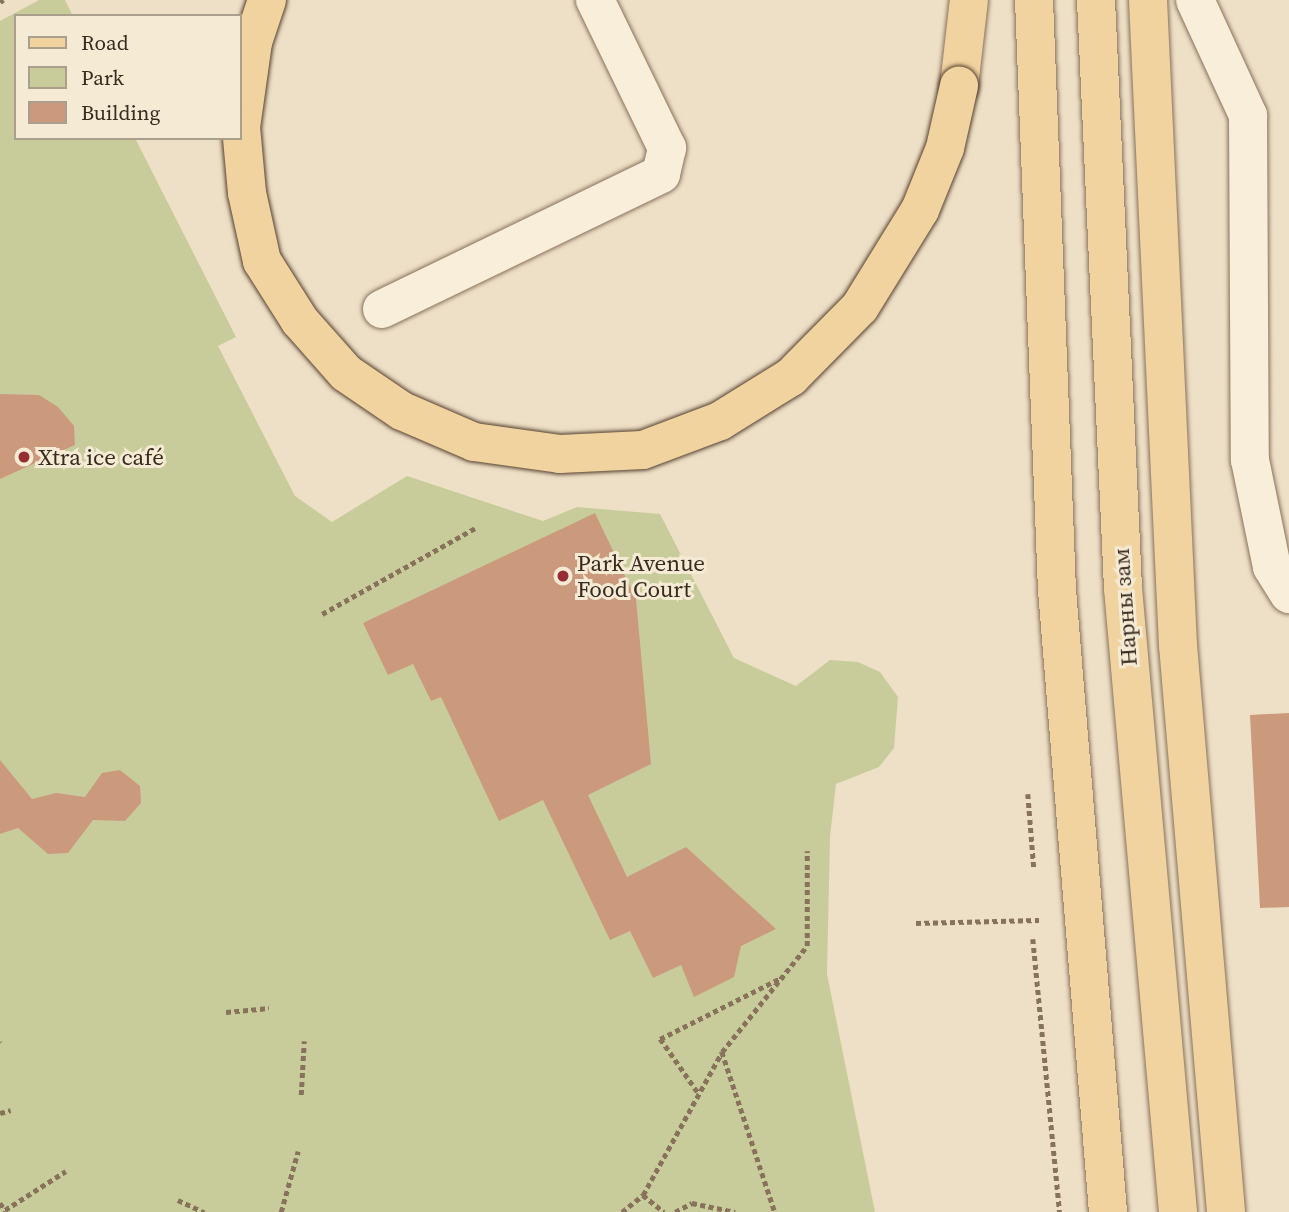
<!DOCTYPE html>
<html>
<head>
<meta charset="utf-8">
<style>
  body { margin:0 }
  #map { position:relative; width:1289px; height:1212px; overflow:hidden; background:#eee0c6; font-family:"Source Serif 4",serif }
  div>[style] { position:absolute }
  .green>* { inset:0; background:#c8cc9a }
  .building>* { inset:0; background:#cb9a7c }
  .path>* { height:4.5px; margin-top:-2.25px; transform-origin:0; background:repeating-linear-gradient(90deg,#88725c 0 5px,transparent 0 8.5px) }
  .roads { filter:drop-shadow(0 0 2px #88725c) drop-shadow(0 0 2px #88725c) }
  .minor>* { height:38px; margin:-19px; padding:0 19px; transform-origin:19px; border-radius:19px; background:#f8eed9 }
  .major>* { height:38px; margin:-19px; padding:0 19px; transform-origin:19px; border-radius:19px; background:#f0d39f }
  .bridges { filter:drop-shadow(0 0 2px #564030) drop-shadow(0 0 2px #564030) }
  .major-bridge>* { height:38px; margin:-19px; padding:0 19px; transform-origin:19px; border-radius:19px; background:#f0d39f }
  .dots>* { width:19px; height:19px; translate:-50% -50%; box-sizing:border-box; border:4px solid #f5ebd5; border-radius:50% }
  span { translate:-50% -50%; white-space:nowrap; text-align:center; line-height:1.15; -webkit-text-stroke:6px #f5ebd5; paint-order:stroke }
  .poi-label { font-size:23px; color:#392b1f }
  .left { translate:0 -50%; text-align:left }
  .street-label { font-size:23px; color:#392b1f }
  .legend { position:absolute; left:14px; top:14px; width:228px; height:126px; box-sizing:border-box; background:#f5ebd5; border:2px solid #aa9e8c; margin:0; padding:9px 12px; list-style:none; font-size:21px; color:#392b1f }
  .legend li { display:flex; align-items:center; gap:14px; height:35px }
  .legend b { width:35px; border:2px solid #aa9e8c }
</style>
</head>
<body>
<div id="map">
  <div class="green">
    <i style="clip-path:polygon(39px 0,65px 0,73px 16px,16px 16px,16px 138px,135px 138px,236px 337px,218px 346px,295px 496px,332px 522px,407px 476px,543px 521px,577px 507px,660px 514px,734px 658px,796px 686px,830px 660px,858px 662px,880px 672px,898px 697px,894px 748px,879px 767px,836px 784px,830px 837px,827px 974px,875px 1212px,0 1212px,0 21px)"></i>
  </div>
  <div class="building">
    <i style="clip-path:polygon(0 394px,39px 395px,58px 407px,74px 426px,75px 445px,0 479px)"></i>
    <i style="clip-path:polygon(595px 513px,636px 599px,651px 764px,588px 795px,627px 877px,686px 847px,776px 929px,741px 946px,734px 977px,694px 997px,681px 965px,653px 978px,630px 931px,610px 940px,543px 800px,499px 821px,441px 697px,431px 701px,413px 664px,388px 675px,363px 623px)"></i>
    <i style="clip-path:polygon(1289px 713px,1289px 907px,1260px 908px,1250px 715px)"></i>
    <i style="clip-path:polygon(0 760px,32px 799px,56px 793px,85px 797px,102px 773px,120px 770px,140px 786px,141px 803px,125px 821px,93px 820px,68px 853px,48px 854px,18px 828px,0 834px)"></i>
  </div>
  <div class="path">
    <i style="left:0;top:2px;width:4px;rotate:-34deg"></i>
    <i style="left:322px;top:614px;width:178px;rotate:-29.3deg"></i>
    <i style="left:1028px;top:794px;width:75px;rotate:85.4deg"></i>
    <i style="left:916px;top:923px;width:123px;rotate:-1.4deg"></i>
    <i style="left:1033px;top:939px;width:274px;rotate:84.4deg"></i>
    <i style="left:226px;top:1012px;width:43px;rotate:-5.3deg"></i>
    <i style="left:0;top:1042px;width:1px;rotate:45deg"></i>
    <i style="left:722px;top:1052px;width:169px;rotate:71.7deg"></i>
    <i style="left:697px;top:1092px;width:65px;rotate:-124.9deg"></i>
    <i style="left:660px;top:1039px;width:138px;rotate:-26.8deg"></i>
    <i style="left:301px;top:1095px;width:54px;rotate:-86.8deg"></i>
    <i style="left:0;top:1113px;width:11px;rotate:-15deg"></i>
    <i style="left:643px;top:1195px;width:27px;rotate:39deg"></i>
    <i style="left:178px;top:1200px;width:29px;rotate:25deg"></i>
    <i style="left:0;top:1203px;width:10px;rotate:53deg"></i>
    <i style="left:5px;top:1210px;width:72px;rotate:-32.6deg"></i>
    <i style="left:281px;top:1212px;width:63px;rotate:-74.4deg"></i>
    <i style="left:622px;top:1212px;width:27px;rotate:-39deg"></i>
    <i style="left:643px;top:1195px;width:163px;rotate:-61.1deg"></i>
    <i style="left:722px;top:1052px;width:136px;rotate:-51.3deg"></i>
    <i style="left:807px;top:946px;width:95px;rotate:-90deg"></i>
    <i style="left:675px;top:1212px;width:19px;rotate:-28deg"></i>
    <i style="left:692px;top:1203px;width:44px;rotate:11.8deg"></i>
  </div>
  <div class="roads">
    <div class="minor">
      <i style="left:1195px;top:0;width:127px;rotate:65.3deg"></i>
      <i style="left:1248px;top:115px;width:345px;rotate:89.7deg"></i>
      <i style="left:1250px;top:460px;width:109px;rotate:78.4deg"></i>
      <i style="left:1272px;top:567px;width:32px;rotate:58deg"></i>
      <i style="left:382px;top:309px;width:310px;rotate:-25.8deg"></i>
      <i style="left:661px;top:174px;width:27px;rotate:-77deg"></i>
      <i style="left:667px;top:148px;width:165px;rotate:-115.9deg"></i>
    </div>
    <div class="major">
      <i style="left:1034px;top:0;width:590px;rotate:87.77deg"></i>
      <i style="left:1057px;top:590px;width:624px;rotate:85.31deg"></i>
      <i style="left:1096px;top:0;width:589px;rotate:87.37deg"></i>
      <i style="left:1123px;top:588px;width:626px;rotate:84.96deg"></i>
      <i style="left:1148px;top:0;width:646px;rotate:87.34deg"></i>
      <i style="left:1178px;top:645px;width:569px;rotate:85.16deg"></i>
      <i style="left:959px;top:86px;width:87px;rotate:-83.4deg"></i>
    </div>
  </div>
  <div class="bridges">
    <div class="major-bridge">
      <i style="left:267px;top:0;width:44px;rotate:108.4deg"></i>
      <i style="left:253px;top:42px;width:86px;rotate:98deg"></i>
      <i style="left:241px;top:127px;width:66px;rotate:84.8deg"></i>
      <i style="left:247px;top:193px;width:70px;rotate:77.6deg"></i>
      <i style="left:262px;top:261px;width:71px;rotate:57.7deg"></i>
      <i style="left:300px;top:321px;width:69px;rotate:48.5deg"></i>
      <i style="left:346px;top:373px;width:68px;rotate:34.2deg"></i>
      <i style="left:402px;top:411px;width:78px;rotate:23.3deg"></i>
      <i style="left:474px;top:442px;width:87px;rotate:7.9deg"></i>
      <i style="left:560px;top:454px;width:83px;rotate:-2.8deg"></i>
      <i style="left:643px;top:450px;width:82px;rotate:-20.6deg"></i>
      <i style="left:720px;top:421px;width:84px;rotate:-31.8deg"></i>
      <i style="left:791px;top:377px;width:98px;rotate:-45.4deg"></i>
      <i style="left:860px;top:307px;width:114px;rotate:-58.3deg"></i>
      <i style="left:920px;top:210px;width:67px;rotate:-68deg"></i>
      <i style="left:945px;top:148px;width:64px;rotate:-77.3deg"></i>
    </div>
  </div>
  <div class="dots">
    <i style="left:24px;top:457px;background:#962d32"></i>
    <i style="left:563px;top:576px;background:#962d32"></i>
  </div>
  <div class="poi-label">
    <span class="left" style="left:38px;top:457px">Xtra ice café</span>
    <span class="left" style="left:577px;top:576px">Park Avenue<br>Food Court</span>
  </div>
  <div class="street-label">
    <span style="left:1125px;top:607px;rotate:-94deg">Нарны зам</span>
  </div>
  <ul class="legend">
  <li><b style="height:9px;background:#f0d39f"></b>Road</li>
  <li><b style="height:19px;background:#c8cc9a"></b>Park</li>
  <li><b style="height:19px;background:#cb9a7c"></b>Building</li>
  </ul>
</div>
</body>
</html>
